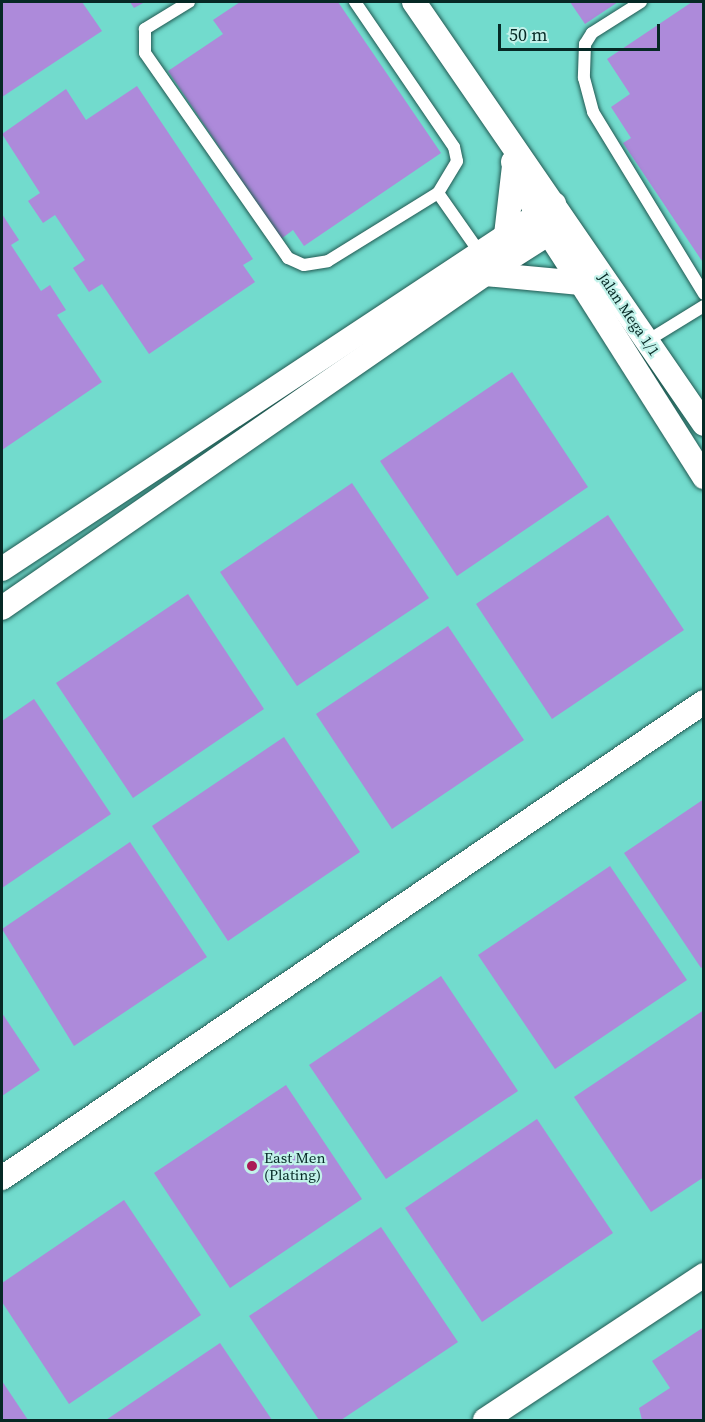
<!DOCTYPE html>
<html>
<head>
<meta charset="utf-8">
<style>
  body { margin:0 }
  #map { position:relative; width:705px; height:1422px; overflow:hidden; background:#72dbcd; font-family:"Source Serif 4",serif }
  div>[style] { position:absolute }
  .building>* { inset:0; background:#ad8ada }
  .roads { filter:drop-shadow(0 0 2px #215952) drop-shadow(0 0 2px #215952) }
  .service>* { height:12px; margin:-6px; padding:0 6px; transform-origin:6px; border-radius:6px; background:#fff }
  .minor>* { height:24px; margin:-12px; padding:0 12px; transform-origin:12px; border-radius:12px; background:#fff }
  .dots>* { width:16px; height:16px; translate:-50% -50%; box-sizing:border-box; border:3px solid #c2f2ea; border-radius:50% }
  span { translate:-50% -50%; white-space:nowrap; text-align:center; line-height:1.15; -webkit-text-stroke:4.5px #c2f2ea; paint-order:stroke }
  .street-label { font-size:15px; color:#062925 }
  .poi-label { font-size:15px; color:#062925 }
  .left { translate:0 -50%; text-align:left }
  .frame { position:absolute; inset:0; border:3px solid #062925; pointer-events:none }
  .scale { position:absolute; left:498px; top:24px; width:162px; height:27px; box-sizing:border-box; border:3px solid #062925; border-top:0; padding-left:8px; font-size:18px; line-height:21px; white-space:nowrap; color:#062925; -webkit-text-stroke:4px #c2f2ea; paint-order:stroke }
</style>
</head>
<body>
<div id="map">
  <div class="building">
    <i style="clip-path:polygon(2px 2px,82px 2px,102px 31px,2px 97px)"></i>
    <i style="clip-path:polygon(130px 2px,145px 2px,134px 8px)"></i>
    <i style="clip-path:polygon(240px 2px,338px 2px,441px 153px,304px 246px,293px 230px,281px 239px,168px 71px,223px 34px,213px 20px)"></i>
    <i style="clip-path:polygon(570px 2px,618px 2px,585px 24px)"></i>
    <i style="clip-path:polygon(692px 2px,704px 2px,704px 264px,623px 143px,631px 138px,611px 107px,630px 94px,607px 59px)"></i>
    <i style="clip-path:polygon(137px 86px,253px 259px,243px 265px,255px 282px,149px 354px,102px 284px,89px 292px,73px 268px,85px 260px,55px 215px,43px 223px,28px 201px,40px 193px,2px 134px,66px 89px,86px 120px)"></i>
    <i style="clip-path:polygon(2px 214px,19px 240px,11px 245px,41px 291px,50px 285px,66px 310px,57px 315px,102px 382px,2px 450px)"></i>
    <i style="clip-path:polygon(512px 372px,588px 487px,457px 576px,380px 461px)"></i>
    <i style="clip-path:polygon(352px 483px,429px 598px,297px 686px,220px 572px)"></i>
    <i style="clip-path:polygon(608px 515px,684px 630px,552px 719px,476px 604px)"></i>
    <i style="clip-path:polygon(188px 594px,264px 709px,133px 798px,56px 683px)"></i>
    <i style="clip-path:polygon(448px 626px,524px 740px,392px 829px,316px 714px)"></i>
    <i style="clip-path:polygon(34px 699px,111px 814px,2px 888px,2px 721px)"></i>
    <i style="clip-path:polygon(284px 737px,360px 852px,228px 941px,152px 826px)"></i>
    <i style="clip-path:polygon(704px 799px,704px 966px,701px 968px,624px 853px)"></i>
    <i style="clip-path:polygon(130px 842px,207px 957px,74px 1046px,2px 929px)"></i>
    <i style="clip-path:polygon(610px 866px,687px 980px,555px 1069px,478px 955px)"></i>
    <i style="clip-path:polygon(441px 976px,518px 1091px,386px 1179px,309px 1065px)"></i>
    <i style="clip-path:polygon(704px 1010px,704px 1177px,651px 1212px,574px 1097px)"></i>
    <i style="clip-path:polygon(2px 1013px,40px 1070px,2px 1096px)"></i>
    <i style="clip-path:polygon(286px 1085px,362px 1199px,230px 1288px,154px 1173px)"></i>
    <i style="clip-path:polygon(537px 1119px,613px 1233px,482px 1322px,405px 1208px)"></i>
    <i style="clip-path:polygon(124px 1200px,201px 1315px,69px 1404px,2px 1302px,2px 1283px)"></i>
    <i style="clip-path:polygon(381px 1227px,458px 1342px,341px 1420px,319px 1420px,249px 1316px)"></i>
    <i style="clip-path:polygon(704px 1327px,704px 1420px,642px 1420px,639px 1408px,670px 1388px,652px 1361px)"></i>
    <i style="clip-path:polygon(220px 1343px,272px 1420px,106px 1420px)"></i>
    <i style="clip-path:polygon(2px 1381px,28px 1420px,2px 1420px)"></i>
  </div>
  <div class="roads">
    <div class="service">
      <i style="left:189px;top:2px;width:52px;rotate:148.5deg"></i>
      <i style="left:145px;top:29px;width:24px;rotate:90deg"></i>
      <i style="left:145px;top:53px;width:250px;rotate:55.1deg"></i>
      <i style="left:288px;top:258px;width:17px;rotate:24deg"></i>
      <i style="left:304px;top:265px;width:24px;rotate:-9deg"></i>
      <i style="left:328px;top:261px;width:129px;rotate:-31.7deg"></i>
      <i style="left:438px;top:193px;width:37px;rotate:-59deg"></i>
      <i style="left:457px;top:161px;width:14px;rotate:-102deg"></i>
      <i style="left:454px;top:147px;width:176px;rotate:-124.3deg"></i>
      <i style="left:641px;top:2px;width:58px;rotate:147.7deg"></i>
      <i style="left:592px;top:33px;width:13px;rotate:122deg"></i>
      <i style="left:585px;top:44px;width:34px;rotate:92deg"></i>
      <i style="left:584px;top:78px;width:35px;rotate:75deg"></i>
      <i style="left:593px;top:112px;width:213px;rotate:58.6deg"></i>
      <i style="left:438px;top:193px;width:73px;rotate:55deg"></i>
      <i style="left:647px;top:341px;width:67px;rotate:-31.6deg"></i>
    </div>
    <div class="minor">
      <i style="left:414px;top:2px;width:512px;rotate:55.5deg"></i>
      <i style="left:513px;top:162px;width:58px;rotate:65.6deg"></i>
      <i style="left:537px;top:215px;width:81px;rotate:57.1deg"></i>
      <i style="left:506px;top:235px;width:69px;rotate:-83.4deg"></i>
      <i style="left:485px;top:274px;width:91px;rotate:-32.5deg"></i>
      <i style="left:2px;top:569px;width:662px;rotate:-33.47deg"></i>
      <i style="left:2px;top:608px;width:587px;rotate:-34.66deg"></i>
      <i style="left:485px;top:274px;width:96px;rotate:5.4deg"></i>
      <i style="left:581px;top:283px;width:230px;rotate:57.6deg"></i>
      <i style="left:2px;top:1178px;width:848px;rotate:-34.14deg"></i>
      <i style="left:485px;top:1420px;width:263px;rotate:-33.5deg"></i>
    </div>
  </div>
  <div class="dots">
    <i style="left:252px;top:1166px;background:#aa1a54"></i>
  </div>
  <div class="street-label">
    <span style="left:629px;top:314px;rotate:56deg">Jalan Mega 1/1</span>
  </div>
  <div class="poi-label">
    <span class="left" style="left:264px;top:1166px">East Men<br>(Plating)</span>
  </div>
  <div class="frame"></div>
  <div class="scale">50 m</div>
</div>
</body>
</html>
